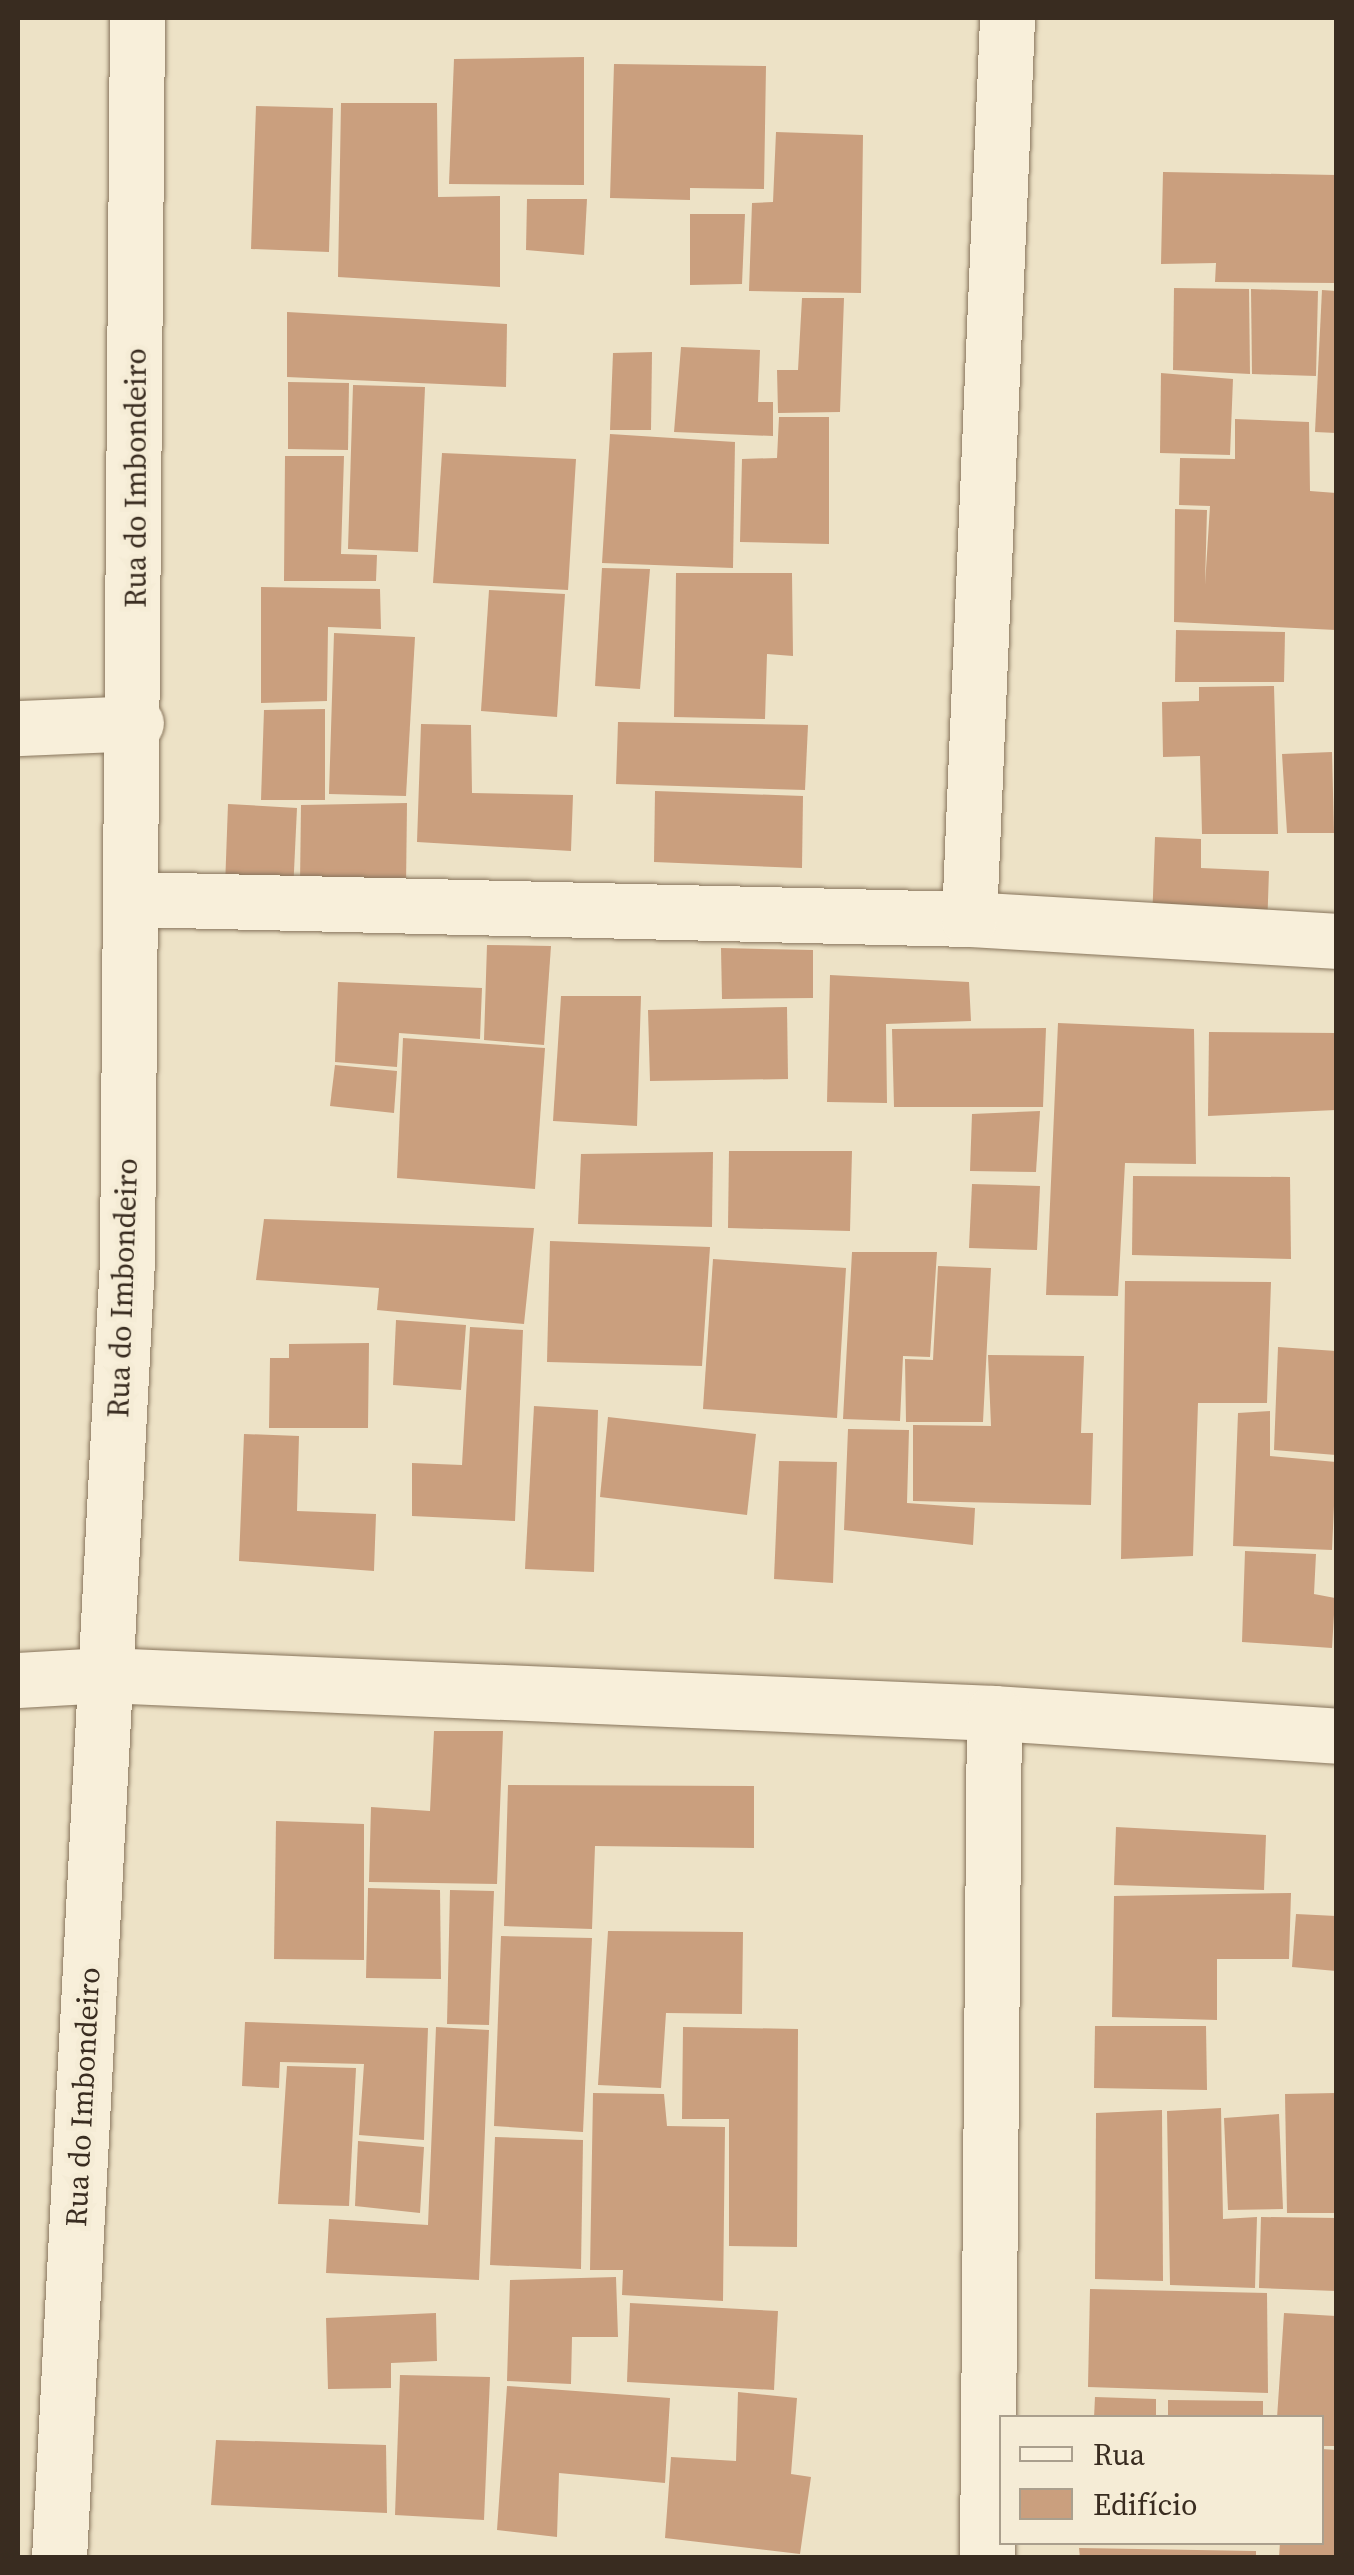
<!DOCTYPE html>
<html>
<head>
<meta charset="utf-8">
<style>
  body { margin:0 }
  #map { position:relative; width:1354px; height:2575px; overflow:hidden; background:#ede2c6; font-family:"Source Serif 4",serif }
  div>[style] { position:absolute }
  .building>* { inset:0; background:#ca9f7e }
  .roads { filter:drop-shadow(0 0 2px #88755c) drop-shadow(0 0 2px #88755c) }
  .minor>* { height:55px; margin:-27.5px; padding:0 27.5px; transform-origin:27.5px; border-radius:27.5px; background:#f8efda }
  span { translate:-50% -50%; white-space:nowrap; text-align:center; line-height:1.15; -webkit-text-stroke:10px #f5ecd6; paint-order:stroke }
  .street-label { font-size:30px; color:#392c20 }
  .frame { position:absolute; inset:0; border:20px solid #392c20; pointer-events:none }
  .legend { position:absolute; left:999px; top:2415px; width:325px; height:130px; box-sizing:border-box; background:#f5ecd6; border:2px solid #aa9f8d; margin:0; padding:12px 18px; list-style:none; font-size:30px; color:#392c20 }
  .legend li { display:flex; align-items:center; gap:20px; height:50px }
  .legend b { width:50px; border:2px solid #aa9f8d }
</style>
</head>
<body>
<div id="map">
  <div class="building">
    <i style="clip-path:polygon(584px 57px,584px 185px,449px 184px,454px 59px)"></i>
    <i style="clip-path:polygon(614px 64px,766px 66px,764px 189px,690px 188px,690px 200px,610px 198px)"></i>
    <i style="clip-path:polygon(341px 103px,437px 103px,438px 197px,500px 196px,500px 287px,338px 277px)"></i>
    <i style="clip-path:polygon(256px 106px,333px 108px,329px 252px,251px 249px)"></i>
    <i style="clip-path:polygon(776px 132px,863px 135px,861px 293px,749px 291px,752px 203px,773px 202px)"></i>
    <i style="clip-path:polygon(1163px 172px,1336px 175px,1336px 283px,1215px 282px,1216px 263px,1161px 264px)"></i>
    <i style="clip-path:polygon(527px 199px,587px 199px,584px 255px,526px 250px)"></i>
    <i style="clip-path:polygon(690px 214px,745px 214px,742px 284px,690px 285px)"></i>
    <i style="clip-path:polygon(1174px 288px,1249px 289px,1250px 374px,1173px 370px)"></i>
    <i style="clip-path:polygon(1251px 289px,1318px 291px,1316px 376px,1252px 374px)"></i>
    <i style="clip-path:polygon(1322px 290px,1336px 291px,1336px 433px,1315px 432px)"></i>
    <i style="clip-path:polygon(802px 298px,844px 298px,840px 412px,778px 413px,777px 370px,798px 370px)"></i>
    <i style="clip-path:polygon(287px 312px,507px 324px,506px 387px,287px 377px)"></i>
    <i style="clip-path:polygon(681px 347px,760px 350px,758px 402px,773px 402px,773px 436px,674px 432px)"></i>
    <i style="clip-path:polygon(652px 352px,651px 430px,610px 430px,613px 353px)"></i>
    <i style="clip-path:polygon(1161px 373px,1233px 379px,1230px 455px,1160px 453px)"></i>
    <i style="clip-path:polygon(288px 382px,349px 383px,348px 450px,288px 449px)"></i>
    <i style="clip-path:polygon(353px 385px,425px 387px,418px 552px,348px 549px)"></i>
    <i style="clip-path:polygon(779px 417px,829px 417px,829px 544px,740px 542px,742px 459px,777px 458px)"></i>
    <i style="clip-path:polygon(1235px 419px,1309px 422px,1310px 491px,1336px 493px,1336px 630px,1174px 622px,1175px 509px,1207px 510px,1205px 585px,1210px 506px,1179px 505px,1180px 458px,1235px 459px)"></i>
    <i style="clip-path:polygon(610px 434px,735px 442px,733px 568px,602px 563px)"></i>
    <i style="clip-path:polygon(442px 453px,576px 459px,568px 590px,433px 583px)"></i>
    <i style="clip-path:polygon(285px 456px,344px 456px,341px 554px,377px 555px,376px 581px,284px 581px)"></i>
    <i style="clip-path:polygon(602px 568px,650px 569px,640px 689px,595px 686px)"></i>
    <i style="clip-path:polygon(676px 573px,792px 573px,793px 656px,767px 654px,765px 719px,674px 717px)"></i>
    <i style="clip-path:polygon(261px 587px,380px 589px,381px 629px,328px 627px,327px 701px,261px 703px)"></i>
    <i style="clip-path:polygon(489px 590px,565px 594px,557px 717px,481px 711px)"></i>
    <i style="clip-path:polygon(1176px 630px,1285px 632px,1284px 682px,1175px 682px)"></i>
    <i style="clip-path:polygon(334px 633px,415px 637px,406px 796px,329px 794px)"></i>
    <i style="clip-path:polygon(1274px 686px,1278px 834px,1202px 834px,1200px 756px,1163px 757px,1162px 702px,1199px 701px,1199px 687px)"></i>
    <i style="clip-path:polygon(325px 709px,325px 800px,261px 800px,264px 710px)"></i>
    <i style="clip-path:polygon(618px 722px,808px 725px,805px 790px,616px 784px)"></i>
    <i style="clip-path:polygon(421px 724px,471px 725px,472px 793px,573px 795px,571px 851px,417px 842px)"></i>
    <i style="clip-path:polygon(1332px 752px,1334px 833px,1287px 833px,1282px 754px)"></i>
    <i style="clip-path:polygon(655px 791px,803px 796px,802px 868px,654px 862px)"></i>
    <i style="clip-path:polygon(407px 803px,406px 887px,300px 885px,301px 805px)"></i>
    <i style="clip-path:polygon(228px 804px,297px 808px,293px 892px,225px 887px)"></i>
    <i style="clip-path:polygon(1155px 837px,1201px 839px,1201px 868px,1269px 871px,1267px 930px,1152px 924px)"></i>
    <i style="clip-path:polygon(487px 945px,551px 946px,544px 1045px,484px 1040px)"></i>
    <i style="clip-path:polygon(721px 948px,813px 950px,813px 998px,722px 999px)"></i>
    <i style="clip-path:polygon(830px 975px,969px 982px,971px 1021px,886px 1024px,887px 1103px,827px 1102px)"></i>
    <i style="clip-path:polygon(338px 982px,482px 988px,480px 1039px,399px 1033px,397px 1067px,335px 1062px)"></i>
    <i style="clip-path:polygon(561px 996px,641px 996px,637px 1126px,553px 1121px)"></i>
    <i style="clip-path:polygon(787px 1007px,788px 1079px,650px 1081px,648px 1010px)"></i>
    <i style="clip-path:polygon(1058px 1023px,1194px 1029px,1196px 1164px,1125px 1163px,1118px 1296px,1046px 1295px)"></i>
    <i style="clip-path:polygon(1046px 1028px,1043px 1107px,894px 1107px,892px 1029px)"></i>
    <i style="clip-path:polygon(1209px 1032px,1336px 1033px,1336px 1110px,1208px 1116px)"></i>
    <i style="clip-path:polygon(403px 1038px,545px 1048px,535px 1189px,397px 1178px)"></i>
    <i style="clip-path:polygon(335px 1065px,397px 1071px,394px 1113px,330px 1106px)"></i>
    <i style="clip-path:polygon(1040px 1111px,1036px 1172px,970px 1171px,972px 1114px)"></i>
    <i style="clip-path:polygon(729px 1151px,852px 1151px,850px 1231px,728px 1228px)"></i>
    <i style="clip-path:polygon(713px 1152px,712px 1227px,578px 1224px,581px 1154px)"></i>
    <i style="clip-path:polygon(1133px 1176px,1290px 1177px,1291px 1259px,1132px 1255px)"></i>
    <i style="clip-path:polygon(972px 1184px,1040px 1186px,1037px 1250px,969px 1248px)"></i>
    <i style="clip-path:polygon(264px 1219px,534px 1228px,524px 1324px,377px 1310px,379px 1288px,256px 1280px)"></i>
    <i style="clip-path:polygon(550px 1241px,710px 1247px,702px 1366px,547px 1362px)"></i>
    <i style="clip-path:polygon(852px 1252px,937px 1252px,930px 1357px,903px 1356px,900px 1421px,843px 1419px)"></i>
    <i style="clip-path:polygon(713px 1259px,846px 1268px,837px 1418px,703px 1409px)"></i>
    <i style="clip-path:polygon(938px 1266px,991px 1268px,983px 1422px,906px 1422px,905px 1359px,933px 1360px)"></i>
    <i style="clip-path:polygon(1125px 1281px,1271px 1282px,1267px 1403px,1198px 1403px,1193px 1556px,1121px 1559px)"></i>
    <i style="clip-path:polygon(396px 1320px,466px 1325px,461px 1390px,393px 1385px)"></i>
    <i style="clip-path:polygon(470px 1327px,523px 1330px,515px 1521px,412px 1516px,412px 1463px,462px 1465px)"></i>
    <i style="clip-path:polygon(369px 1343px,368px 1428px,269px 1428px,270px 1358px,289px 1358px,289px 1344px)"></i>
    <i style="clip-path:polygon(1278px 1347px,1336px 1351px,1336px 1455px,1274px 1450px)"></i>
    <i style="clip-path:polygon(988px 1355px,1084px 1356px,1081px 1433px,1093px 1433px,1091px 1505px,913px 1501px,913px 1425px,991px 1426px)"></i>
    <i style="clip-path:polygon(534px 1406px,598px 1410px,594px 1572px,525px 1569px)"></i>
    <i style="clip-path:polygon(1270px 1411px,1270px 1456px,1336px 1462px,1332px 1550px,1233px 1546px,1238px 1413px)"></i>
    <i style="clip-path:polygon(608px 1417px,756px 1434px,747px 1515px,600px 1497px)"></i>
    <i style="clip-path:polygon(848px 1429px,909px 1430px,907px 1503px,975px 1508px,973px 1545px,844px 1530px)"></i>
    <i style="clip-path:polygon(244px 1434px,299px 1436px,297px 1511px,376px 1514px,374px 1571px,239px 1561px)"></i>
    <i style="clip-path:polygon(779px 1461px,837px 1462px,833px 1583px,774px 1579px)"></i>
    <i style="clip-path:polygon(1245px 1551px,1316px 1554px,1314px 1594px,1335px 1598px,1332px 1648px,1242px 1642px)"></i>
    <i style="clip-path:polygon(434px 1731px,503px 1731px,497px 1884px,369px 1882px,371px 1807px,430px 1811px)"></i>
    <i style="clip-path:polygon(508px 1785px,754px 1786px,754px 1848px,595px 1846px,592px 1929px,504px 1926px)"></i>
    <i style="clip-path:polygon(276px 1821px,364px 1824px,364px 1960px,274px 1959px)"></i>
    <i style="clip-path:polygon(1116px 1827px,1266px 1835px,1264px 1890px,1114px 1885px)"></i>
    <i style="clip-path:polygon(368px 1888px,440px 1890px,441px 1979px,366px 1978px)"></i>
    <i style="clip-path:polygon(450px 1890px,494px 1891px,489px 2025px,447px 2024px)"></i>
    <i style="clip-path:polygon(1291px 1893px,1289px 1959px,1217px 1959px,1217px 2020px,1112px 2017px,1114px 1896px)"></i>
    <i style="clip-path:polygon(1296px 1914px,1336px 1916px,1336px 1971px,1292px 1967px)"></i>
    <i style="clip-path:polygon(608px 1931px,743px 1932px,742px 2014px,666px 2013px,661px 2088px,598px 2085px)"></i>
    <i style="clip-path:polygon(501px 1936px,592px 1938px,583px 2132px,494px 2126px)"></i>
    <i style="clip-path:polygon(245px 2022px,428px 2028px,424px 2140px,359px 2135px,364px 2064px,280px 2062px,279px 2088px,242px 2086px)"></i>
    <i style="clip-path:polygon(1095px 2026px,1206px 2026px,1207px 2090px,1094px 2088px)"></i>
    <i style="clip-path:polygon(436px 2027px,489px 2030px,479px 2280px,326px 2273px,329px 2219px,428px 2225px)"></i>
    <i style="clip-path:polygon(683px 2027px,798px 2029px,797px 2247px,729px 2246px,729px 2119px,682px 2119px)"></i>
    <i style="clip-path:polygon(287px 2066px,356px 2068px,349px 2206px,278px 2204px)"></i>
    <i style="clip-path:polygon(593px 2093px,664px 2094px,667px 2126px,725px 2127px,723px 2301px,622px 2295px,623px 2270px,590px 2270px)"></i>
    <i style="clip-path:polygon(1336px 2093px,1336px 2213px,1287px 2213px,1285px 2094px)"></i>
    <i style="clip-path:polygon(1221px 2108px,1223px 2219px,1257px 2217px,1255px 2288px,1170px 2285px,1167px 2111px)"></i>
    <i style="clip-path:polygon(1162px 2110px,1163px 2281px,1095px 2279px,1096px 2113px)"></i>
    <i style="clip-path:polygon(1279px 2114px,1283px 2209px,1228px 2210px,1224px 2118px)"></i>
    <i style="clip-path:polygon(495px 2137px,583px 2140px,581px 2269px,490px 2265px)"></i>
    <i style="clip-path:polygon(358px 2141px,424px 2147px,420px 2213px,355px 2206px)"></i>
    <i style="clip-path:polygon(1261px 2217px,1336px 2218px,1336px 2291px,1259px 2288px)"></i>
    <i style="clip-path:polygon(616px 2277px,618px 2337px,572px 2337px,571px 2384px,507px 2381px,510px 2280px)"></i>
    <i style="clip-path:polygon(1090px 2289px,1267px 2293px,1268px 2393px,1088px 2387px)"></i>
    <i style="clip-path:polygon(630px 2303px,778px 2311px,774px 2390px,627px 2382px)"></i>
    <i style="clip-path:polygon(436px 2313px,437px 2361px,391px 2363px,391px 2388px,328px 2389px,326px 2318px)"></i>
    <i style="clip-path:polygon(1284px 2313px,1336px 2316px,1336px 2446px,1322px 2446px,1322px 2418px,1277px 2418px)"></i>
    <i style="clip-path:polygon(400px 2375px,490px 2377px,484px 2520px,395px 2515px)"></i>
    <i style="clip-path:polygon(507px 2386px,670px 2398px,665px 2483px,559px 2473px,557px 2537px,497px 2530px)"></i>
    <i style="clip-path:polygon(738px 2392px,797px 2398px,791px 2474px,811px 2477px,800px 2554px,665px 2538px,671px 2457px,736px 2461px)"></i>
    <i style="clip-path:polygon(1095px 2397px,1156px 2399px,1156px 2418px,1094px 2418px)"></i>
    <i style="clip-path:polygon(1168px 2400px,1263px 2401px,1263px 2418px,1168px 2418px)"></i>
    <i style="clip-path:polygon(216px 2440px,386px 2445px,387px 2513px,211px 2505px)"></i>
    <i style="clip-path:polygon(1322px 2449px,1336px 2450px,1336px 2558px,1279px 2558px,1280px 2542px,1322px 2542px)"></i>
    <i style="clip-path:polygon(1079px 2548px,1256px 2551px,1256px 2558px,1080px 2558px)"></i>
  </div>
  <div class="roads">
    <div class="minor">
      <i style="left:18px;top:728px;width:118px;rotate:-2.4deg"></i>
      <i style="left:133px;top:899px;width:836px;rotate:1.37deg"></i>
      <i style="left:969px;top:919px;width:368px;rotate:3.4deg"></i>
      <i style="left:969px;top:919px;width:902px;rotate:-87.58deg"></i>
      <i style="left:18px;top:1680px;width:87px;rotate:-3.3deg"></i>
      <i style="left:105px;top:1675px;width:890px;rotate:2.45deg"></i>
      <i style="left:994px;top:1713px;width:343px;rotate:3.8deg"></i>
      <i style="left:59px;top:2558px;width:1298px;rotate:-87deg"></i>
      <i style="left:127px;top:1262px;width:1244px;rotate:-89.54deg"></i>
      <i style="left:987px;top:2558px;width:845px;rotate:-89.53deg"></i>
    </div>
  </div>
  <div class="street-label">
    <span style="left:136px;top:478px;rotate:-90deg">Rua do Imbondeiro</span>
    <span style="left:123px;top:1288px;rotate:-88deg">Rua do Imbondeiro</span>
    <span style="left:83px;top:2097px;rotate:-87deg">Rua do Imbondeiro</span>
  </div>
  <div class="frame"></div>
  <ul class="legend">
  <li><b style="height:12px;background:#f8efda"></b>Rua</li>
  <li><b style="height:28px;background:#ca9f7e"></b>Edifício</li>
  </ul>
</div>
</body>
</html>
